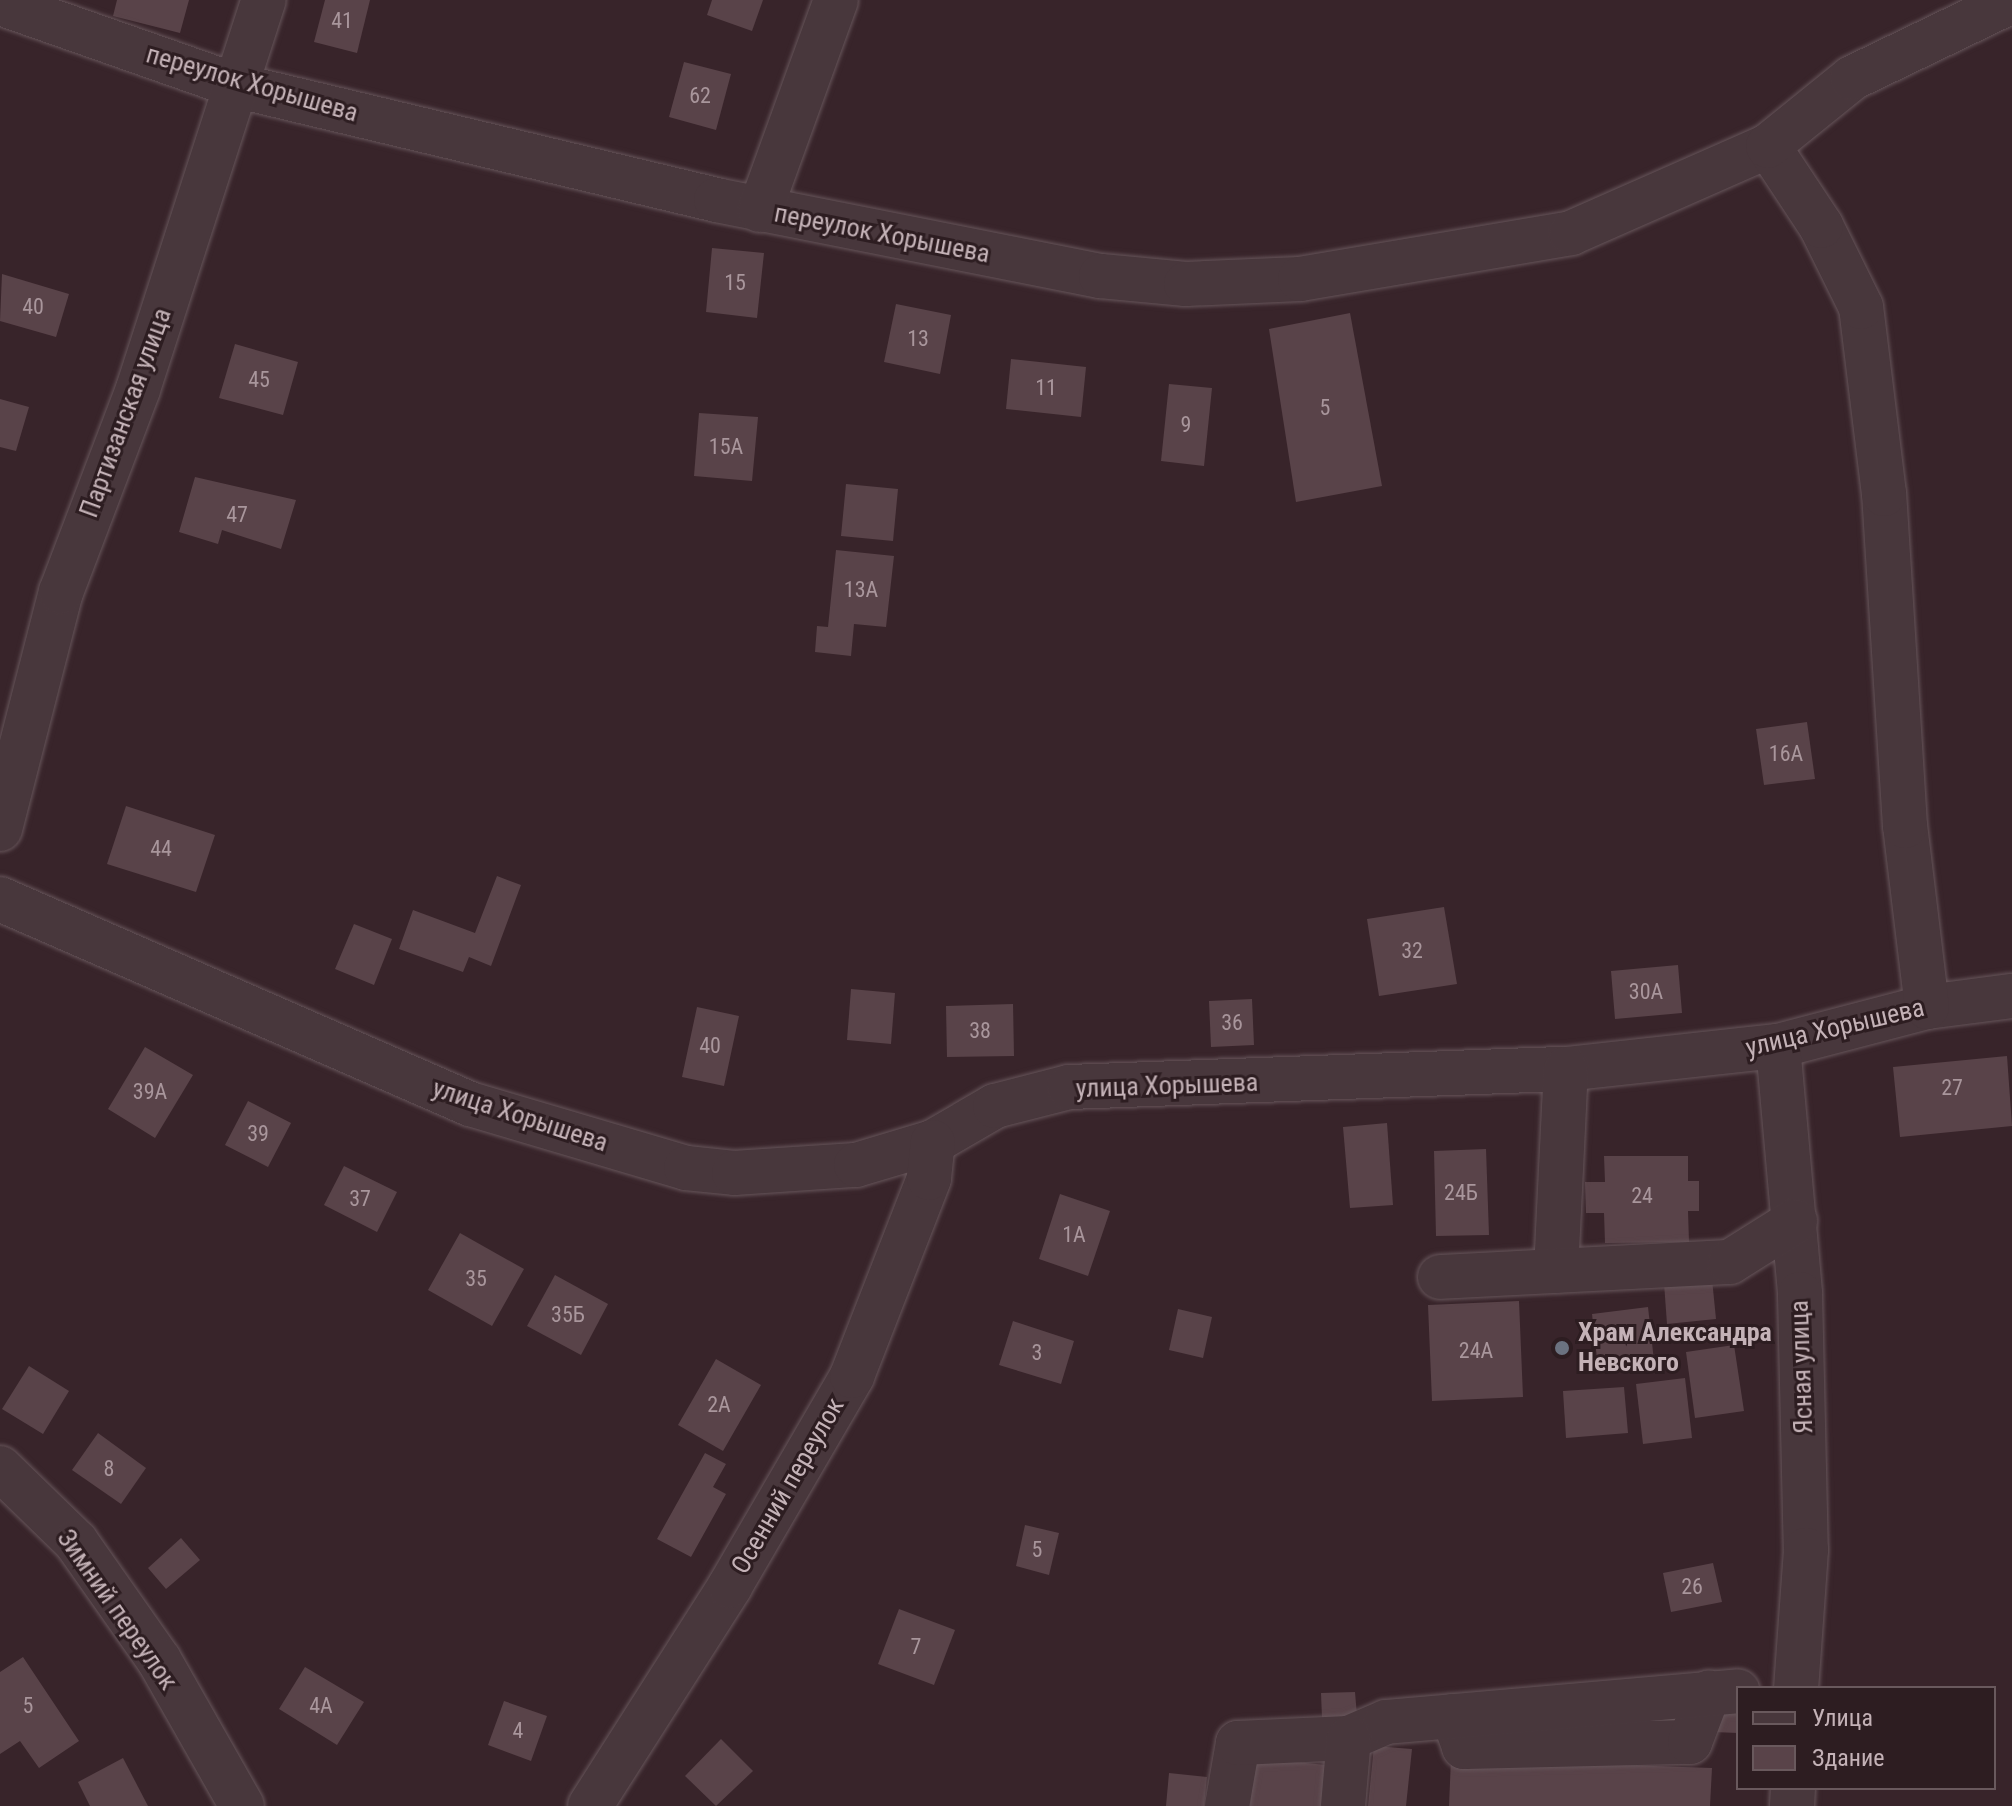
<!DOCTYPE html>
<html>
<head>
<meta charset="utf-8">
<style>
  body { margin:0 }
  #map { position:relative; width:2012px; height:1806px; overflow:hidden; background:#38242a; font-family:"Roboto Condensed",sans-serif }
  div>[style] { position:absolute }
  .building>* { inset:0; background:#594349 }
  .roads { filter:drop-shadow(0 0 2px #66555a) drop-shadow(0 0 2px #66555a) }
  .minor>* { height:44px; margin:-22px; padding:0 22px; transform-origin:22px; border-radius:22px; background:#48373c }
  .dots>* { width:22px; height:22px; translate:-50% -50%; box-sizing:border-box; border:4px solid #2d1d21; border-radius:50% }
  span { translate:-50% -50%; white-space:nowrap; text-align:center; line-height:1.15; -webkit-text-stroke:6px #2d1d21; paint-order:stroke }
  .number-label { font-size:22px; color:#a9969c }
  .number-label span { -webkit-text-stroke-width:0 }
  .street-label { font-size:26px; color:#c4b2b7 }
  .poi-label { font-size:26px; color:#c4b2b7; font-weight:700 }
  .left { translate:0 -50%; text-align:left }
  .legend { position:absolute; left:1736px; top:1686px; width:260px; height:104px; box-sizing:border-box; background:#2d1d21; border:2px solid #69595d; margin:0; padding:10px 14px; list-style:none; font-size:24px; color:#c4b2b7 }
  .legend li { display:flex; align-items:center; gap:16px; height:40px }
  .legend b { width:40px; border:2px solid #69595d }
</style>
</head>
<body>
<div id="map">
  <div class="building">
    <i style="clip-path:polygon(117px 0,189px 0,180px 33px,113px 16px)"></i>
    <i style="clip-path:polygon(325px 0,370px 0,357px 53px,314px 42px)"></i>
    <i style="clip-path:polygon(712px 0,763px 0,752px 31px,707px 15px)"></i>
    <i style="clip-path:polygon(684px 62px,731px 74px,716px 130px,669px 117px)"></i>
    <i style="clip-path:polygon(712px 248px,764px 253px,757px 318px,706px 312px)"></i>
    <i style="clip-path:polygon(2px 274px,69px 294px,56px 337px,0 321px)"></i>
    <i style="clip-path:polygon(896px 304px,951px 315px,940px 374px,884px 362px)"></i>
    <i style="clip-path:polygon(1350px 313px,1382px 486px,1296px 502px,1269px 329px)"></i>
    <i style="clip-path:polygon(235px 344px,298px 362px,283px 415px,219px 398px)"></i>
    <i style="clip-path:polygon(1011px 359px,1086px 367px,1081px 417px,1006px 409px)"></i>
    <i style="clip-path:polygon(1169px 384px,1212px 388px,1204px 466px,1161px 461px)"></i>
    <i style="clip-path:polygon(0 399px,29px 407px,16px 451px,0 447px)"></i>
    <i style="clip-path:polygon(699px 413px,758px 417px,752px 481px,694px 476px)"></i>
    <i style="clip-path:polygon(195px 477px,296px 500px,281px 549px,222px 530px,218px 544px,179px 532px)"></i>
    <i style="clip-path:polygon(846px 484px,898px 489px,893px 541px,841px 536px)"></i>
    <i style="clip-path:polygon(836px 550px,894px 556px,886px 627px,854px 624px,851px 656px,815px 652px,817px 626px,828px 627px)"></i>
    <i style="clip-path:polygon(1807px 722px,1815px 779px,1764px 785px,1756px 729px)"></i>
    <i style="clip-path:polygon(126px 806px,215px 835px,196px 892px,107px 864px)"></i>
    <i style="clip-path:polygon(497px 876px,521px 885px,491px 966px,469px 957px,463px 972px,399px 949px,413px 910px,475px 933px)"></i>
    <i style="clip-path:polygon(1444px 907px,1457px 984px,1379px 996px,1367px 919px)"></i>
    <i style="clip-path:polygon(354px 924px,392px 939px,374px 985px,335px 969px)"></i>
    <i style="clip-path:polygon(1678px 965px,1682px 1013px,1615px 1019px,1611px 971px)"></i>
    <i style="clip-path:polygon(851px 989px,895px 993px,891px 1044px,847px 1040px)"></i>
    <i style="clip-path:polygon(1252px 999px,1254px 1045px,1211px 1047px,1209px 1001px)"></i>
    <i style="clip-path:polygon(1013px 1004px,1014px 1056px,947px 1057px,946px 1006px)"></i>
    <i style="clip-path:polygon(697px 1007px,739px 1016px,724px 1086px,682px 1077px)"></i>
    <i style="clip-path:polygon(145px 1047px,193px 1075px,155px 1138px,108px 1109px)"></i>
    <i style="clip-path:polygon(2007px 1056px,2012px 1126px,1900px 1137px,1893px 1067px)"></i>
    <i style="clip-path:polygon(248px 1101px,291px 1123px,268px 1167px,225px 1145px)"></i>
    <i style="clip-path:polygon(1387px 1123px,1393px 1205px,1350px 1208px,1343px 1127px)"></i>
    <i style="clip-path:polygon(1486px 1149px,1489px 1235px,1436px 1236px,1434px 1151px)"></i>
    <i style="clip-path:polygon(1604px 1156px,1688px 1156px,1688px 1181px,1699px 1181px,1699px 1211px,1688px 1211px,1689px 1242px,1605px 1243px,1604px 1213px,1586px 1213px,1585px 1182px,1605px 1182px)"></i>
    <i style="clip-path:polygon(344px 1166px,397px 1192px,377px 1232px,324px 1205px)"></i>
    <i style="clip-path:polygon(1060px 1194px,1110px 1211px,1088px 1276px,1039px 1259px)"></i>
    <i style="clip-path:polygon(460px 1233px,524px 1269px,492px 1326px,428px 1290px)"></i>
    <i style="clip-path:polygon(555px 1275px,608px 1304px,581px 1355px,527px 1326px)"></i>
    <i style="clip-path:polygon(1712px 1279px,1716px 1319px,1667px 1324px,1664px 1283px)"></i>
    <i style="clip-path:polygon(1519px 1301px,1523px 1397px,1432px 1401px,1428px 1305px)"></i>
    <i style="clip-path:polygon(1648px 1307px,1654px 1361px,1598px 1367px,1592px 1314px)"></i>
    <i style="clip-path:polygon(1178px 1309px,1212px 1317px,1203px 1358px,1169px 1350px)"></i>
    <i style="clip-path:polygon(1013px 1321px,1074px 1341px,1061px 1384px,999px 1365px)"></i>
    <i style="clip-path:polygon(1734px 1345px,1744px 1411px,1695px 1418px,1686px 1352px)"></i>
    <i style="clip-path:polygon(716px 1359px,761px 1385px,723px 1451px,678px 1425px)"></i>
    <i style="clip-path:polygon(29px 1366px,69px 1391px,43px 1434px,2px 1409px)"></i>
    <i style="clip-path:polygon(1685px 1378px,1692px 1438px,1643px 1444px,1636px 1384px)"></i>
    <i style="clip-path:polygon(1624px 1387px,1628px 1433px,1566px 1438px,1563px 1391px)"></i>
    <i style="clip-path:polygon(98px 1433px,146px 1468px,121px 1504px,72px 1470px)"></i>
    <i style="clip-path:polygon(705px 1453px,726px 1464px,713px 1487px,726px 1494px,691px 1557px,657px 1539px)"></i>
    <i style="clip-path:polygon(1025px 1525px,1059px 1533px,1049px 1575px,1016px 1566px)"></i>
    <i style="clip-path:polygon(181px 1538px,200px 1560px,166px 1589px,148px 1568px)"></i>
    <i style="clip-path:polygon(1713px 1563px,1722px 1602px,1671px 1612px,1663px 1573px)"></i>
    <i style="clip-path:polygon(899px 1609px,955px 1630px,934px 1685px,878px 1664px)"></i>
    <i style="clip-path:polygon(23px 1657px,79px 1741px,39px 1768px,20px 1741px,0 1754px,0 1672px)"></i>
    <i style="clip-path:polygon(305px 1667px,364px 1702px,337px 1745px,279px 1709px)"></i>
    <i style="clip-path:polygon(1355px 1692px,1357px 1716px,1322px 1718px,1321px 1693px)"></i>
    <i style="clip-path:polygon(504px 1701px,547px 1716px,531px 1761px,488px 1745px)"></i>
    <i style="clip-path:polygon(1715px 1707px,1738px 1708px,1738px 1733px,1713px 1732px)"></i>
    <i style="clip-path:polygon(721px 1739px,753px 1771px,716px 1806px,685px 1776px)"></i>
    <i style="clip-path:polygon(1374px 1746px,1412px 1749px,1406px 1806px,1368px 1806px)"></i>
    <i style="clip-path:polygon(123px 1758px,148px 1806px,90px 1806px,78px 1782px)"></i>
    <i style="clip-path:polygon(1255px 1758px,1326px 1765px,1322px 1806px,1250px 1806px)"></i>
    <i style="clip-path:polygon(1451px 1759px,1712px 1768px,1710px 1806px,1449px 1806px)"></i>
    <i style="clip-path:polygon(1169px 1773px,1207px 1777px,1204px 1806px,1166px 1806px)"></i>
  </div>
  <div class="roads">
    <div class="minor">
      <i style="left:0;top:3px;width:248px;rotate:19.3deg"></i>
      <i style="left:234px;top:85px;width:496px;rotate:13.4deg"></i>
      <i style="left:716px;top:200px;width:392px;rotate:11.2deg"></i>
      <i style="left:1101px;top:276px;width:85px;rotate:5.4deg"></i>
      <i style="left:1186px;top:284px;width:114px;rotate:-2.5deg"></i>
      <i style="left:1300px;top:279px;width:275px;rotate:-9.6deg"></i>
      <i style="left:1571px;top:233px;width:215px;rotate:-23.8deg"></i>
      <i style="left:760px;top:210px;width:223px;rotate:-70.1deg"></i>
      <i style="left:0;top:829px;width:245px;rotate:-75.6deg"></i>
      <i style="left:61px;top:592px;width:217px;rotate:-69.2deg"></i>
      <i style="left:138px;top:389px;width:409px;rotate:-72.1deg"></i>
      <i style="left:0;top:899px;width:513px;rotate:23.57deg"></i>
      <i style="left:470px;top:1104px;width:225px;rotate:16.5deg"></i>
      <i style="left:686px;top:1168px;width:48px;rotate:5.9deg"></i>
      <i style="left:734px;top:1173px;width:122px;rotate:-3.8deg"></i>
      <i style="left:856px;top:1165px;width:80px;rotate:-16.6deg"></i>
      <i style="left:933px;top:1142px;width:72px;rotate:-30.1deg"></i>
      <i style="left:995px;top:1106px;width:76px;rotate:-14.4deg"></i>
      <i style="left:1069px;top:1087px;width:497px;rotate:-2.1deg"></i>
      <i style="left:1566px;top:1069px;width:213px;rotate:-6.2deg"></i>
      <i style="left:1778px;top:1046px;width:154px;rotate:-14.7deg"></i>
      <i style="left:1927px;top:1007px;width:86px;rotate:-7.4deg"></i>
      <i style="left:1927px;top:1007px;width:182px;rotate:-96.9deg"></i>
      <i style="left:1905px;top:826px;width:333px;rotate:-93.6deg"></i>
      <i style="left:1884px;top:494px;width:188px;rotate:-97deg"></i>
      <i style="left:1861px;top:307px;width:90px;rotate:-116.3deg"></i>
      <i style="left:1821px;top:226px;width:96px;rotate:-123.5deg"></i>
      <i style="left:1768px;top:146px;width:108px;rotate:-39deg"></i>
      <i style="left:1852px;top:78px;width:178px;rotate:-25.7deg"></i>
      <i style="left:1778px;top:1046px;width:249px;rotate:84.9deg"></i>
      <i style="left:1800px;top:1294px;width:256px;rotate:88.7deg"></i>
      <i style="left:1806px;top:1550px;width:138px;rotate:94.1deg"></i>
      <i style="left:1556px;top:1271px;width:202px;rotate:-87.2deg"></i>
      <i style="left:1440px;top:1277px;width:290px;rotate:-3deg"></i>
      <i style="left:1730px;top:1262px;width:77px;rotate:-32.2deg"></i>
      <i style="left:0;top:1468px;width:106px;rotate:44.2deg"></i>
      <i style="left:76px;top:1542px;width:144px;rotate:54.9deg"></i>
      <i style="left:159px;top:1660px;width:168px;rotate:60.4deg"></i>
      <i style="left:1453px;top:1716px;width:33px;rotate:70deg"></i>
      <i style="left:1464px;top:1747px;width:226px;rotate:-1.3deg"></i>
      <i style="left:1690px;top:1742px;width:53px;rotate:-69.2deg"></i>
      <i style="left:590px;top:1806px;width:261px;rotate:-57.5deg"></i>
      <i style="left:730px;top:1586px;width:243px;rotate:-59.8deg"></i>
      <i style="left:852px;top:1376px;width:212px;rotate:-68.7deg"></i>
      <i style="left:929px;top:1178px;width:36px;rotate:-84deg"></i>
      <i style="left:1227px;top:1806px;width:64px;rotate:-80.1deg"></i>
      <i style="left:1238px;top:1743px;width:111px;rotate:-2.6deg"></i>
      <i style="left:1349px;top:1738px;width:40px;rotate:-23.4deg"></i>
      <i style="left:1386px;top:1722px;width:353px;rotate:-5deg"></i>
      <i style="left:1343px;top:1806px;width:68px;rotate:-85deg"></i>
      <i style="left:1792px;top:1806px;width:18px;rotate:-87deg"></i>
    </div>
  </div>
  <div class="dots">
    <i style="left:1562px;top:1348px;background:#6b7280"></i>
  </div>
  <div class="number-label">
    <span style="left:342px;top:21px">41</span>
    <span style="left:700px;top:96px">62</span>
    <span style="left:735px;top:283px">15</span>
    <span style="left:33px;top:307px">40</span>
    <span style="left:918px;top:339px">13</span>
    <span style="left:259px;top:380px">45</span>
    <span style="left:1046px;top:388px">11</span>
    <span style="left:1325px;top:408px">5</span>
    <span style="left:1186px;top:425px">9</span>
    <span style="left:726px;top:447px">15А</span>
    <span style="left:237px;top:515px">47</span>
    <span style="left:861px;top:590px">13А</span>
    <span style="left:1786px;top:754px">16А</span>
    <span style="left:161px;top:849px">44</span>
    <span style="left:1412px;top:951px">32</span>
    <span style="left:1646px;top:992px">30А</span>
    <span style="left:1232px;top:1023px">36</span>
    <span style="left:980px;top:1031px">38</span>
    <span style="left:710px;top:1046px">40</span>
    <span style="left:1952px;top:1088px">27</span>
    <span style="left:150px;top:1092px">39А</span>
    <span style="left:258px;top:1134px">39</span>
    <span style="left:1461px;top:1193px">24Б</span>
    <span style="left:1642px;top:1196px">24</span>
    <span style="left:360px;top:1199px">37</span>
    <span style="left:1074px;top:1235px">1А</span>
    <span style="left:476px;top:1279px">35</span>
    <span style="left:568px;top:1315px">35Б</span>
    <span style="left:1476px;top:1351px">24А</span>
    <span style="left:1037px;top:1353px">3</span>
    <span style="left:719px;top:1405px">2А</span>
    <span style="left:109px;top:1469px">8</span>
    <span style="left:1037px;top:1550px">5</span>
    <span style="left:1692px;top:1587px">26</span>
    <span style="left:916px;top:1647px">7</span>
    <span style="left:28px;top:1706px">5</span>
    <span style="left:321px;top:1706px">4А</span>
    <span style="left:518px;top:1731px">4</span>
  </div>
  <div class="street-label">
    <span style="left:252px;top:84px;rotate:16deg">переулок Хорышева</span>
    <span style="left:882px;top:234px;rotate:11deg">переулок Хорышева</span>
    <span style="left:126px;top:413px;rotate:-70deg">Партизанская улица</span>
    <span style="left:1835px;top:1028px;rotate:-13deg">улица Хорышева</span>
    <span style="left:1167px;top:1086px;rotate:-2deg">улица Хорышева</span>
    <span style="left:520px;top:1116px;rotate:18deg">улица Хорышева</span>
    <span style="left:1802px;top:1367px;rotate:-92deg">Ясная улица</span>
    <span style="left:788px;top:1486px;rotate:-60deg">Осенний переулок</span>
    <span style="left:117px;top:1610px;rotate:55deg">Зимний переулок</span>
  </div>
  <div class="poi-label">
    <span class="left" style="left:1578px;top:1348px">Храм Александра<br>Невского</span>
  </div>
  <ul class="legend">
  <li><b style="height:10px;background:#48373c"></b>Улица</li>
  <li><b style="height:22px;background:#594349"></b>Здание</li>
  </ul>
</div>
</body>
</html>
